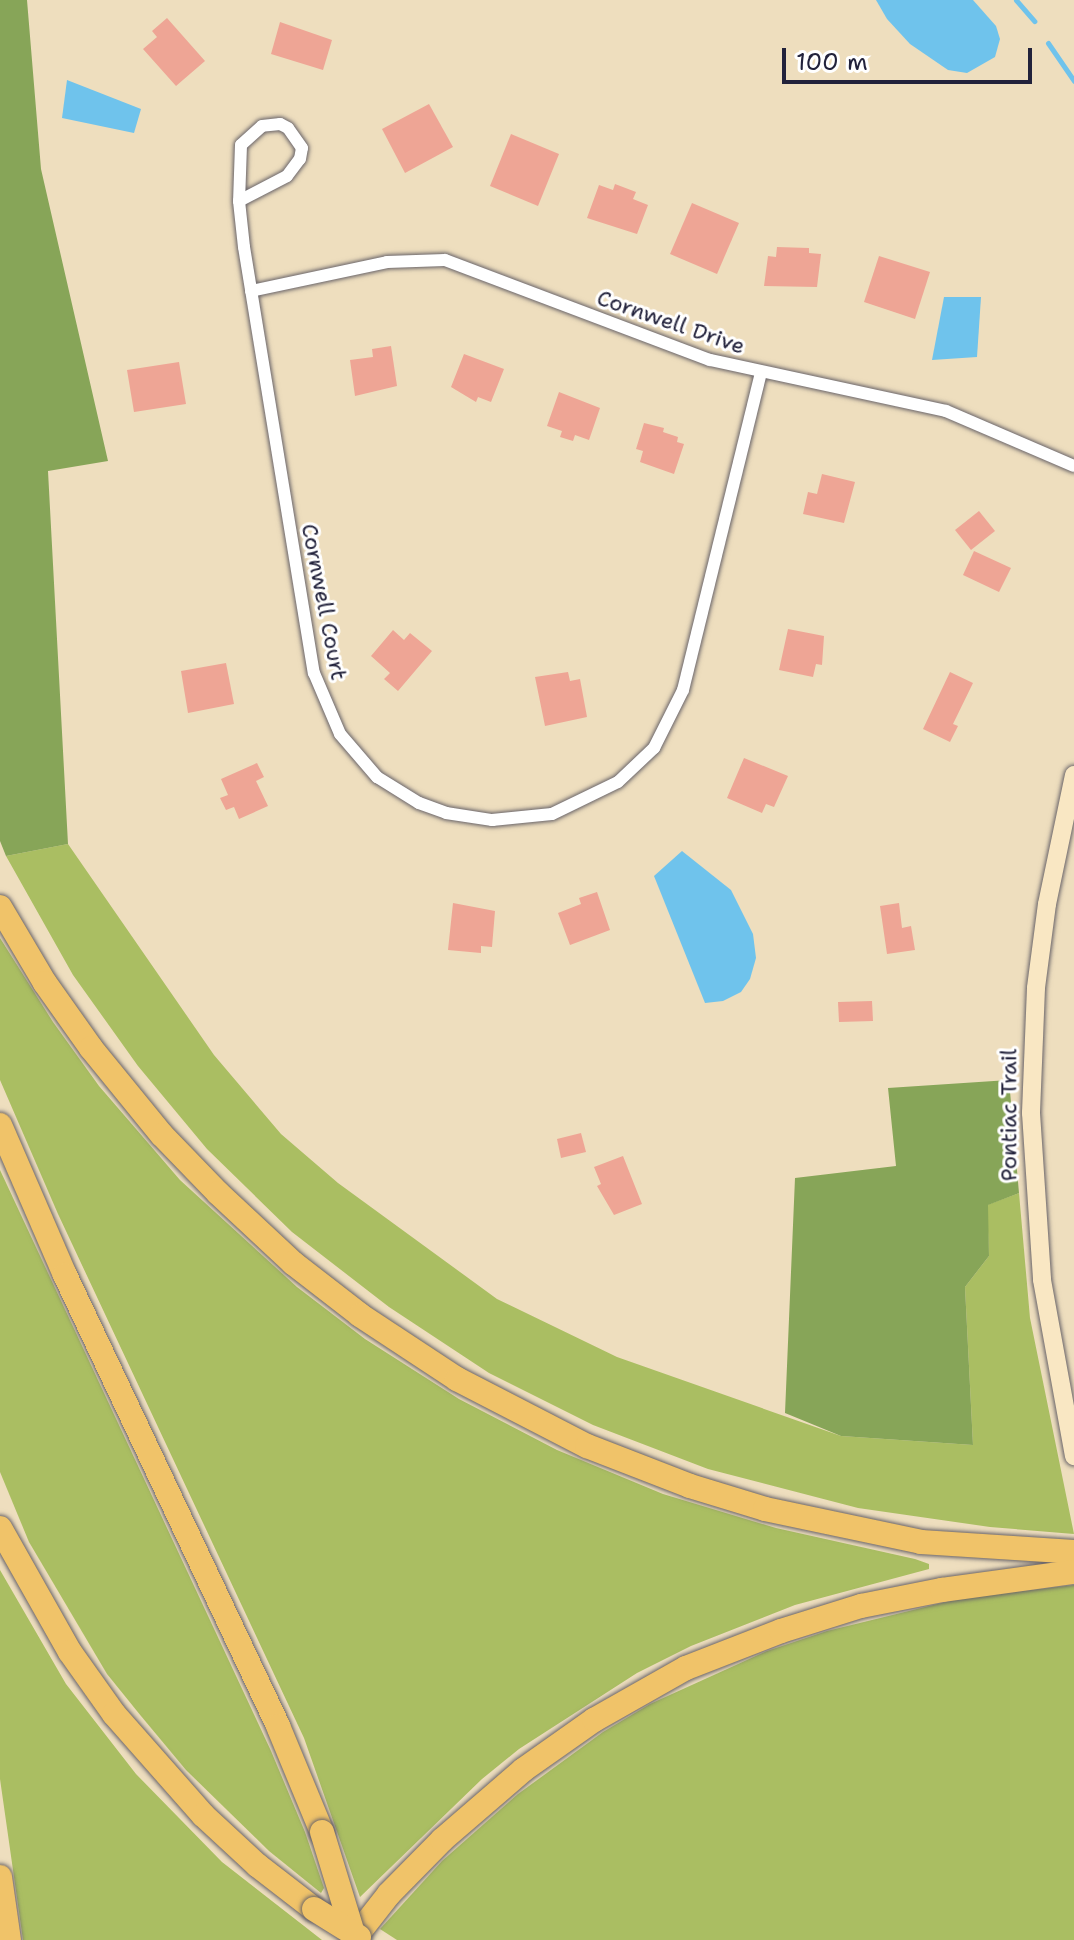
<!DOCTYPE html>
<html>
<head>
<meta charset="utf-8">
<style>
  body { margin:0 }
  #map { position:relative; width:1074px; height:1940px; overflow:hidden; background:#eedebe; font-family:"Shantell Sans",sans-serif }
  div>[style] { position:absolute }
  .green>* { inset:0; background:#aabe62 }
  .forest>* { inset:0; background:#87a558 }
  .water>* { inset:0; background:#6fc3ec }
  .stream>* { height:5px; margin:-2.5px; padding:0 2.5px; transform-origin:2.5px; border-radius:2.5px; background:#6fc3ec }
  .building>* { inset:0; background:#eea595 }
  .roads { filter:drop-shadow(0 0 2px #696469) drop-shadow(0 0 2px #696469) }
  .minor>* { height:12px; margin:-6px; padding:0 6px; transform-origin:6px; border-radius:6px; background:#fff }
  .secondary>* { height:18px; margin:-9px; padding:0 9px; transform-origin:9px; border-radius:9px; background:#f9e7c3 }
  .motorway>* { height:24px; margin:-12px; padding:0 12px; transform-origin:12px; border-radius:12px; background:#f0c369 }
  .bridges { filter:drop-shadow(0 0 2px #696469) drop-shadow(0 0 2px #696469) }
  .motorway-bridge>* { height:24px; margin:-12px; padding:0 12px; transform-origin:12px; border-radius:12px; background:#f0c369 }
  span { translate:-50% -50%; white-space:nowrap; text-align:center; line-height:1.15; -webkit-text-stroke:6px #fff; paint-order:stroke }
  .street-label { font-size:22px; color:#22223b }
  .scale { position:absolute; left:782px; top:48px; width:250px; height:36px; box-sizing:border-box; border:4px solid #22223b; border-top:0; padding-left:10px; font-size:24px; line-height:28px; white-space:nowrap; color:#22223b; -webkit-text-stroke:6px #fff; paint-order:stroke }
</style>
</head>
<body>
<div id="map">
  <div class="green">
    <i style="clip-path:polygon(68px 844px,214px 1055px,281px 1134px,338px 1183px,497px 1299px,617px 1357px,841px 1436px,973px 1445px,965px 1287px,989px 1256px,987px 1205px,1019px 1193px,1030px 1318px,1074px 1534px,990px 1527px,858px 1508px,708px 1469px,593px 1425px,489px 1373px,389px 1307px,292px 1232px,207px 1149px,138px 1066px,73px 975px,6px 856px)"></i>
    <i style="clip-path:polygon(0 938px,53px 1022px,99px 1086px,180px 1180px,297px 1287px,365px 1339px,459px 1399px,557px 1450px,663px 1494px,776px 1528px,915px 1559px,929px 1564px,929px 1569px,795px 1605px,691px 1646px,637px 1673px,519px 1749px,482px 1779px,360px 1897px,304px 1738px,58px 1214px,0 1080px)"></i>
    <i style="clip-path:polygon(0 1170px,271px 1751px,305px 1832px,324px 1888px,321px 1893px,269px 1851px,186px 1770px,141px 1716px,107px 1674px,29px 1542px,0 1472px)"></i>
    <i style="clip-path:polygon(0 1570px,66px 1684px,136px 1774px,222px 1862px,322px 1940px,23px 1940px,0 1779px)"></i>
    <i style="clip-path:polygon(1074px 1585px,1074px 1940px,397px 1940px,380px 1929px,442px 1861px,518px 1794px,603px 1732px,650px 1704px,767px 1651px,827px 1631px,962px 1598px)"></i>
  </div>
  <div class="forest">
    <i style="clip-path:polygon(0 0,27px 0,41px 169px,108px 461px,48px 471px,68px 844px,6px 856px,0 841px)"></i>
    <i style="clip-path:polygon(1009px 1080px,1019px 1193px,988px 1205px,989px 1256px,965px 1287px,973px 1445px,841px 1436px,785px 1413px,795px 1178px,896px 1166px,888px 1088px)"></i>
  </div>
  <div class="water">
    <i style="clip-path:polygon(876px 0,973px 0,996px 26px,1000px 39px,995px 57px,967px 73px,948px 70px,910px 44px,887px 19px)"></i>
    <i style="clip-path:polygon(67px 80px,141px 109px,134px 133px,62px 118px)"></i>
    <i style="clip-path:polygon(944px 297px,981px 297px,977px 357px,932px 360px)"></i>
    <i style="clip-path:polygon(682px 851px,731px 890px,753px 934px,756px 958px,750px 979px,741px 992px,723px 1001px,705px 1003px,654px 876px)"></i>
  </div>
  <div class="stream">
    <i style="left:1016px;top:0;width:28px;rotate:49deg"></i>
    <i style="left:1048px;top:43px;width:46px;rotate:55.6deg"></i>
  </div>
  <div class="building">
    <i style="clip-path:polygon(167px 18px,205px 61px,176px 86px,143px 49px,157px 37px,152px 31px)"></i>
    <i style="clip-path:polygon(280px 22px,332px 40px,323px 70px,271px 54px)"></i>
    <i style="clip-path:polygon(429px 104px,453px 147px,405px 173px,382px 129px)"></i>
    <i style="clip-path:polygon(511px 134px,559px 154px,538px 206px,490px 186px)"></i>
    <i style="clip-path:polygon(615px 184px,636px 192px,633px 199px,648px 205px,637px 234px,587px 218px,599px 185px,613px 190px)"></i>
    <i style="clip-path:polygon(692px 203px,739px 223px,717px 274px,670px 254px)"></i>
    <i style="clip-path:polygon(777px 247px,809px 248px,809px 253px,821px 254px,817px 287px,764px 286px,768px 256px,776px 257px)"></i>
    <i style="clip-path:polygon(879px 256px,930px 272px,915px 319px,864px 302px)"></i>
    <i style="clip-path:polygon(391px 346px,397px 386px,355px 396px,350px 360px,373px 357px,372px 349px)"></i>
    <i style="clip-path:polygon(464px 354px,504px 369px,491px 402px,478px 397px,476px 402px,451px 387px)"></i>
    <i style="clip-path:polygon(179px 362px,186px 404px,134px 412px,127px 370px)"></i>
    <i style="clip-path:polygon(559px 392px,600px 408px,589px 440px,575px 435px,573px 441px,560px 437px,562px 431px,547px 426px)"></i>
    <i style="clip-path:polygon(644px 423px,664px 428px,663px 432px,678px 437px,677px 442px,684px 444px,674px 474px,640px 462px,643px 451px,636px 449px)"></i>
    <i style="clip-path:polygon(822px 474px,855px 482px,844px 523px,803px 514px,808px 492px,817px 494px)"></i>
    <i style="clip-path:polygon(979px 511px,995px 531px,971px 550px,955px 530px)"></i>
    <i style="clip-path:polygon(974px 551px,1011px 568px,999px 592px,963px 575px)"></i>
    <i style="clip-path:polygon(788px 629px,824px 636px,822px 665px,816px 664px,813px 677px,779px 670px)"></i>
    <i style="clip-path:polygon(393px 630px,404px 640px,410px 633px,432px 651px,398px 691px,384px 679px,390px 673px,371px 656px)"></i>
    <i style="clip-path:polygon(226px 663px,234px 704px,188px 713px,181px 671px)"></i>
    <i style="clip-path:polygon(568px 672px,570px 681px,580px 679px,587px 717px,545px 726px,535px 677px)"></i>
    <i style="clip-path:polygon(950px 672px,973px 683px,953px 724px,958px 726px,950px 742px,923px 729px)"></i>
    <i style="clip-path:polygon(744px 758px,788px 776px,774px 807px,766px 804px,762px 813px,727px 798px)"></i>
    <i style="clip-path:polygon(257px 763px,264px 777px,256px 781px,268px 806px,239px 819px,234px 807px,226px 810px,220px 798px,228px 795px,221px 779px)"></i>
    <i style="clip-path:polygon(597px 892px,610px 930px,570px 945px,558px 913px,581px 904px,579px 898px)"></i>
    <i style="clip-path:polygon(453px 903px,495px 911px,492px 947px,481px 946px,481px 953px,448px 950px)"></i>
    <i style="clip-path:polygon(899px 903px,902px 928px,911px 926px,915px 950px,887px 954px,880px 906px)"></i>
    <i style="clip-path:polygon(872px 1001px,873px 1021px,839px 1022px,838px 1002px)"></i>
    <i style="clip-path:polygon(581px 1133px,586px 1152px,561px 1158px,557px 1139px)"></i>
    <i style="clip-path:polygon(623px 1156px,642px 1204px,614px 1215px,597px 1186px,601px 1184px,594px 1167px)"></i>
  </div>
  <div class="roads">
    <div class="minor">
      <i style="left:239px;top:201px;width:54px;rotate:-27.5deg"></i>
      <i style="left:287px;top:176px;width:21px;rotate:-53deg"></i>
      <i style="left:300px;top:159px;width:11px;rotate:-80deg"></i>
      <i style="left:302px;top:148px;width:24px;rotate:-125deg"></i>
      <i style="left:288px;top:128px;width:9px;rotate:-153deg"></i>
      <i style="left:280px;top:124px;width:18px;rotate:174deg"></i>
      <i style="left:262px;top:126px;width:28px;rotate:138deg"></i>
      <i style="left:241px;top:145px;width:56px;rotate:92deg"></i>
      <i style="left:239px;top:201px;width:46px;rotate:83.8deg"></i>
      <i style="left:244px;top:247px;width:432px;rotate:80.7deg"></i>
      <i style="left:314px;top:673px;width:66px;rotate:66.9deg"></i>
      <i style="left:340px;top:734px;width:57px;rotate:49.3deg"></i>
      <i style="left:377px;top:777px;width:49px;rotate:31.8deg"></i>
      <i style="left:419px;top:803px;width:29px;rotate:20deg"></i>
      <i style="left:446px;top:813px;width:47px;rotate:8.7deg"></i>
      <i style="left:492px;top:820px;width:60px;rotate:-5.7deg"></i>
      <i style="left:552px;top:814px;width:73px;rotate:-25.9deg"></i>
      <i style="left:618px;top:782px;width:50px;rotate:-43.4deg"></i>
      <i style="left:654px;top:748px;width:65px;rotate:-63.4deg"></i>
      <i style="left:683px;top:690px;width:326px;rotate:-76.2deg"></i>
      <i style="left:251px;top:291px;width:139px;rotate:-12deg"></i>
      <i style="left:387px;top:262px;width:58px;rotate:-2deg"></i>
      <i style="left:445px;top:260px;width:283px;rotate:20.7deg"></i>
      <i style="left:710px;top:360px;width:241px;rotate:12.2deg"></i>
      <i style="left:946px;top:411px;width:139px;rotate:23.3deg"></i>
    </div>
    <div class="secondary">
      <i style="left:1074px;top:775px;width:132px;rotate:101.8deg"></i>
      <i style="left:1047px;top:904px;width:85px;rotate:97.5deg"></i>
      <i style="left:1036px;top:988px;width:125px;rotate:92.3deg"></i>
      <i style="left:1031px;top:1113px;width:167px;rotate:86.2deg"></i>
      <i style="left:1042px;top:1280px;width:179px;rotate:79.7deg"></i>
    </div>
    <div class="motorway">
      <i style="left:0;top:907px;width:88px;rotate:59.4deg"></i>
      <i style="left:45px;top:983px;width:80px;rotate:54.7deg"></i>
      <i style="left:91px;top:1048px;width:112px;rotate:50.8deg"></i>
      <i style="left:162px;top:1135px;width:81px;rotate:46deg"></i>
      <i style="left:218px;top:1193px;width:103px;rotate:43deg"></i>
      <i style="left:293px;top:1263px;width:85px;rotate:37.8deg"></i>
      <i style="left:360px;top:1315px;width:116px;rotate:33.4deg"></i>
      <i style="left:457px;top:1379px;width:146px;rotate:27.3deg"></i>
      <i style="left:587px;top:1446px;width:110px;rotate:21.2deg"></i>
      <i style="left:690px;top:1486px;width:78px;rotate:17deg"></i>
      <i style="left:765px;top:1509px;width:159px;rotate:11.9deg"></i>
      <i style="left:921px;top:1542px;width:153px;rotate:3.7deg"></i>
      <i style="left:0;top:1125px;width:163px;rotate:66.6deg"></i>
      <i style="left:65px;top:1275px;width:499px;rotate:64.7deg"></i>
      <i style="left:278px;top:1726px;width:115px;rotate:67.5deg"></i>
      <i style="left:0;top:1528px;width:142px;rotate:60.6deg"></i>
      <i style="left:70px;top:1652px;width:76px;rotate:54.6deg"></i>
      <i style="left:114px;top:1714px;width:135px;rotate:48.6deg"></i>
      <i style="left:203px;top:1815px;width:74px;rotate:42.8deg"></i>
      <i style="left:257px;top:1865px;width:72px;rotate:37.7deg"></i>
      <i style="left:0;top:1877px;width:64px;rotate:81.9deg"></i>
      <i style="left:353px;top:1940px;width:58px;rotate:-52deg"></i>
      <i style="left:389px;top:1894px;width:76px;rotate:-45.5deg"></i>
      <i style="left:442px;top:1840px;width:107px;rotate:-40.8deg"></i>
      <i style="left:523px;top:1770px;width:87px;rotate:-35.2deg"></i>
      <i style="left:594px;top:1720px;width:106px;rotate:-29.5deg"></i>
      <i style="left:686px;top:1668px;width:102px;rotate:-21.3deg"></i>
      <i style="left:781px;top:1631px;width:84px;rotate:-17.4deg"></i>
      <i style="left:861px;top:1606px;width:83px;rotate:-11.2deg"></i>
      <i style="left:942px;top:1590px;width:133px;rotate:-7.8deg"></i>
    </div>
  </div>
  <div class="bridges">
    <div class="motorway-bridge">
      <i style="left:322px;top:1832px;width:113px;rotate:73deg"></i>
      <i style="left:314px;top:1909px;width:53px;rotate:31.9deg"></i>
    </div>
  </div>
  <div class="street-label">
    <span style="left:671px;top:322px;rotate:19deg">Cornwell Drive</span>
    <span style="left:324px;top:602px;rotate:79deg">Cornwell Court</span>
    <span style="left:1009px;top:1115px;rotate:-90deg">Pontiac Trail</span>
  </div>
  <div class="scale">100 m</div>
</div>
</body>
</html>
